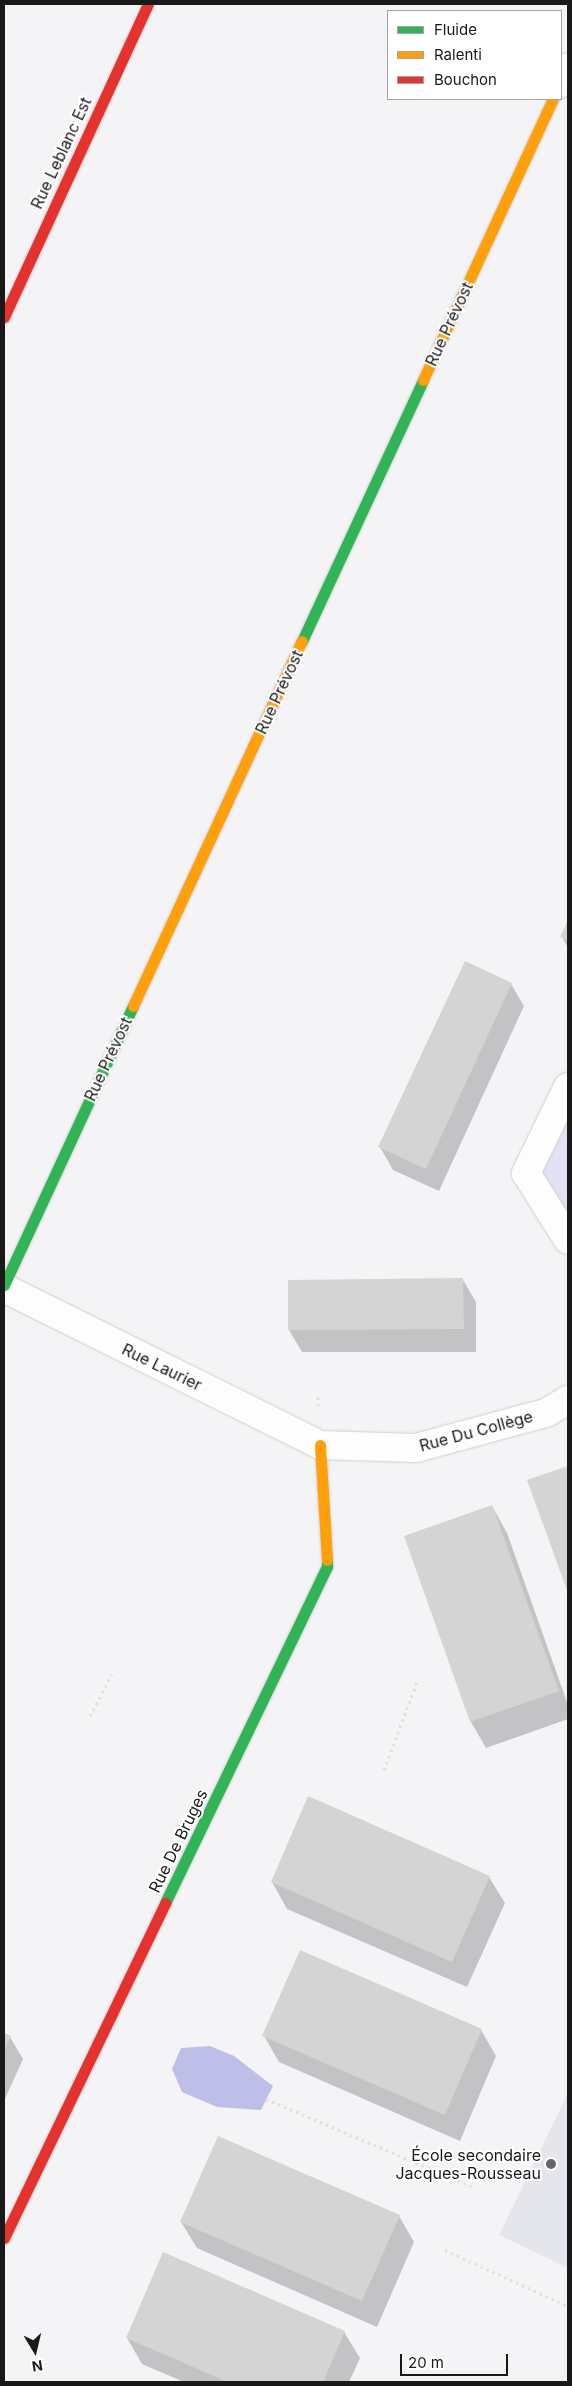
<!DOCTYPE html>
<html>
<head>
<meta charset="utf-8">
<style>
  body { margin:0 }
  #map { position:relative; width:572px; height:2386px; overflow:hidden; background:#f4f4f7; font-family:Inter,sans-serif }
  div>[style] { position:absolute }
  .built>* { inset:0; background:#e5e5ec }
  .green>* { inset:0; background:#e2e2f7 }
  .water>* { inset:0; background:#bebfe9 }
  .shadow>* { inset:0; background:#0003 }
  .building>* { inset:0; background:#d4d4d5 }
  .path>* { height:3px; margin-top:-1.5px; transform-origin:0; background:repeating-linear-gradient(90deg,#e0e0e1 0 2.5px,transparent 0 6.5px) }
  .roads { filter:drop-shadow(0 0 1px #cfcfd1) drop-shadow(0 0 1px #cfcfd1) }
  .street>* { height:28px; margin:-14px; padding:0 14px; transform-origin:14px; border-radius:14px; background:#fdfdfe }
  .fast>* { height:11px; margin:-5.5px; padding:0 5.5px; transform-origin:5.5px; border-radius:5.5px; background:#30b455 }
  .slow>* { height:11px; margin:-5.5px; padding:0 5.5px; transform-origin:5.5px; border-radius:5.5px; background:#ff9f0a }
  .jam>* { height:11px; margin:-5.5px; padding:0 5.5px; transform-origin:5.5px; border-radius:5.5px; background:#e5322d }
  .dots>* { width:14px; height:14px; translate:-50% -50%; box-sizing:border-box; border:2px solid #fff; border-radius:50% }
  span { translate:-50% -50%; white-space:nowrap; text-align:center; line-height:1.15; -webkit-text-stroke:4px #fff; paint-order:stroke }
  .street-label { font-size:16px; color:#19191a }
  .poi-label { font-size:16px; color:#19191a }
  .right { translate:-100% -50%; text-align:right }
  .frame { position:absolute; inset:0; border:5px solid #19191a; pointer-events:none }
  .legend { position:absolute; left:387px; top:10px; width:175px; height:90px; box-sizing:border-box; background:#fff; border:1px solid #a3a3a3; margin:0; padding:6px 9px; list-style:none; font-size:15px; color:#19191a }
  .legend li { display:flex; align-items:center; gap:10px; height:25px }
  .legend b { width:25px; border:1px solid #a3a3a3 }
  .north { position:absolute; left:10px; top:2326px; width:50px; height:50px; -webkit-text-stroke:4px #fff; paint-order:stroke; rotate:171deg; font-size:14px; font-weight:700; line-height:20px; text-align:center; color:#19191a }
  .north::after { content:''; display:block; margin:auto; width:18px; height:22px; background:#19191a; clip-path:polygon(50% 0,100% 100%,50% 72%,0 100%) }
  .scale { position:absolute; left:400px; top:2354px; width:108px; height:22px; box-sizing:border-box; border:2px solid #19191a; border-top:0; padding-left:6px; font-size:15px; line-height:18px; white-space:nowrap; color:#19191a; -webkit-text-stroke:4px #fff; paint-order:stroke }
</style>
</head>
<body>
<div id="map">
  <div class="built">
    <i style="clip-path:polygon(568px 2093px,568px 2268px,499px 2235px)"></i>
  </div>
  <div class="green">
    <i style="clip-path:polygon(568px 1087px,568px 1240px,526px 1173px)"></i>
  </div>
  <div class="water">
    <i style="clip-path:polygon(210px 2046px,234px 2056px,273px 2086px,261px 2110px,217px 2107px,182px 2092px,172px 2069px,181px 2048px)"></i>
  </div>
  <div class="shadow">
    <i style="clip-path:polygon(568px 923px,568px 948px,562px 937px)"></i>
    <i style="clip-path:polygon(511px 984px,524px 1006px,439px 1191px,393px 1170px,380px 1147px)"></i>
    <i style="clip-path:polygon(463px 1280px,476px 1302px,476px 1352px,302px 1352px,289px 1330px)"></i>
    <i style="clip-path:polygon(568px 1467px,568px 1590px,529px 1481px)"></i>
    <i style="clip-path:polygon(492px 1506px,507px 1533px,568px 1705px,568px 1719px,486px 1748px,471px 1722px,405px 1537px)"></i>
    <i style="clip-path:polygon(489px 1877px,505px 1903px,467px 1987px,287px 1909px,272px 1882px)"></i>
    <i style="clip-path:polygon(481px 2030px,496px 2056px,460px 2141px,279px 2062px,264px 2036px)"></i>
    <i style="clip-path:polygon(4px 2034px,10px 2037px,23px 2059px,4px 2101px)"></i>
    <i style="clip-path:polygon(399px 2216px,414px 2242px,377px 2327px,197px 2248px,181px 2222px)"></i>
    <i style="clip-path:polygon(344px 2332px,360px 2358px,349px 2382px,184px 2382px,142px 2364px,127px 2338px)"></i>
  </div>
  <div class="building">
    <i style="clip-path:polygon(568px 920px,568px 940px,560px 937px)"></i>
    <i style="clip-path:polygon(465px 961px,512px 983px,426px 1169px,378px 1147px)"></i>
    <i style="clip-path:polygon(463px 1278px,464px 1329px,288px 1330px,288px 1280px)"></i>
    <i style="clip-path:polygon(568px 1466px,568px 1593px,527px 1480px)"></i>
    <i style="clip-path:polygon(492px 1505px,559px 1691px,470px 1722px,404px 1536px)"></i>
    <i style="clip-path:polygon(308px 1796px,490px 1876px,452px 1962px,271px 1882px)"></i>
    <i style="clip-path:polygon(300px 1950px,482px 2029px,445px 2115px,262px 2036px)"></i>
    <i style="clip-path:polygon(4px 2033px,11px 2036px,4px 2051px)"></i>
    <i style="clip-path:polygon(218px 2136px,400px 2215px,362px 2301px,180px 2222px)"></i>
    <i style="clip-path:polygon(163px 2252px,345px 2331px,323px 2382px,228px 2382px,126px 2338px)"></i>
  </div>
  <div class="path">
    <i style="left:318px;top:1397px;width:10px;rotate:90deg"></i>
    <i style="left:90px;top:1716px;width:47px;rotate:-62.4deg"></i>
    <i style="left:384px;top:1770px;width:97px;rotate:-69.5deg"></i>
    <i style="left:266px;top:2099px;width:225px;rotate:23deg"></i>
    <i style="left:445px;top:2250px;width:135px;rotate:24.5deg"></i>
  </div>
  <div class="roads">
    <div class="street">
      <i style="left:561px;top:83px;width:17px;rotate:-66deg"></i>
      <i style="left:568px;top:1087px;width:96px;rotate:116deg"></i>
      <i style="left:526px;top:1173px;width:79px;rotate:57.9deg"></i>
      <i style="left:4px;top:1288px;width:353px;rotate:26.4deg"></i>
      <i style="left:320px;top:1445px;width:96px;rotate:1.8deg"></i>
      <i style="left:416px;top:1448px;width:135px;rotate:-15.1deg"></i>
      <i style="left:546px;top:1413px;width:26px;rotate:-31deg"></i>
    </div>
    <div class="fast">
      <i style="left:302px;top:641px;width:288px;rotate:-65.1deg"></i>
      <i style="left:4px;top:1285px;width:307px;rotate:-65.2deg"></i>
      <i style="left:165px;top:1903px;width:374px;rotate:-64.3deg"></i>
      <i style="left:327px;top:1566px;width:6px;rotate:-90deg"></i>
    </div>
    <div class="slow">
      <i style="left:423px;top:380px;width:310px;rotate:-65.2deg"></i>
      <i style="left:133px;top:1006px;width:402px;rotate:-65.2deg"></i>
      <i style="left:320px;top:1445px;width:115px;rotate:86.5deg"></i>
    </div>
    <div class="jam">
      <i style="left:4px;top:317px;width:345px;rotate:-65.3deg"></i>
      <i style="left:4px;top:2238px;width:372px;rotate:-64.3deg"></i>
    </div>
  </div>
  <div class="dots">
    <i style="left:551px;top:2164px;background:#666667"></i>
  </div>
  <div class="street-label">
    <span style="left:61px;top:153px;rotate:-65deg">Rue Leblanc Est</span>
    <span style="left:449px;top:324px;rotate:-65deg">Rue Prévost</span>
    <span style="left:279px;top:692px;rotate:-65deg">Rue Prévost</span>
    <span style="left:108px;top:1059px;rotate:-65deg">Rue Prévost</span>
    <span style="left:162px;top:1367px;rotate:26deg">Rue Laurier</span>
    <span style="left:476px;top:1431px;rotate:-15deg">Rue Du Collège</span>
    <span style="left:178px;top:1841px;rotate:-64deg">Rue De Bruges</span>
  </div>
  <div class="poi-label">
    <span class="right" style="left:541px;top:2164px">École secondaire<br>Jacques-Rousseau</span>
  </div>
  <div class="frame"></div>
  <ul class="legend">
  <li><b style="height:6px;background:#30b455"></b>Fluide</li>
  <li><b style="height:6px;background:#ff9f0a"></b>Ralenti</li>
  <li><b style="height:6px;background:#e5322d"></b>Bouchon</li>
  </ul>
  <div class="north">N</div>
  <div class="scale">20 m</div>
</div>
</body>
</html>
